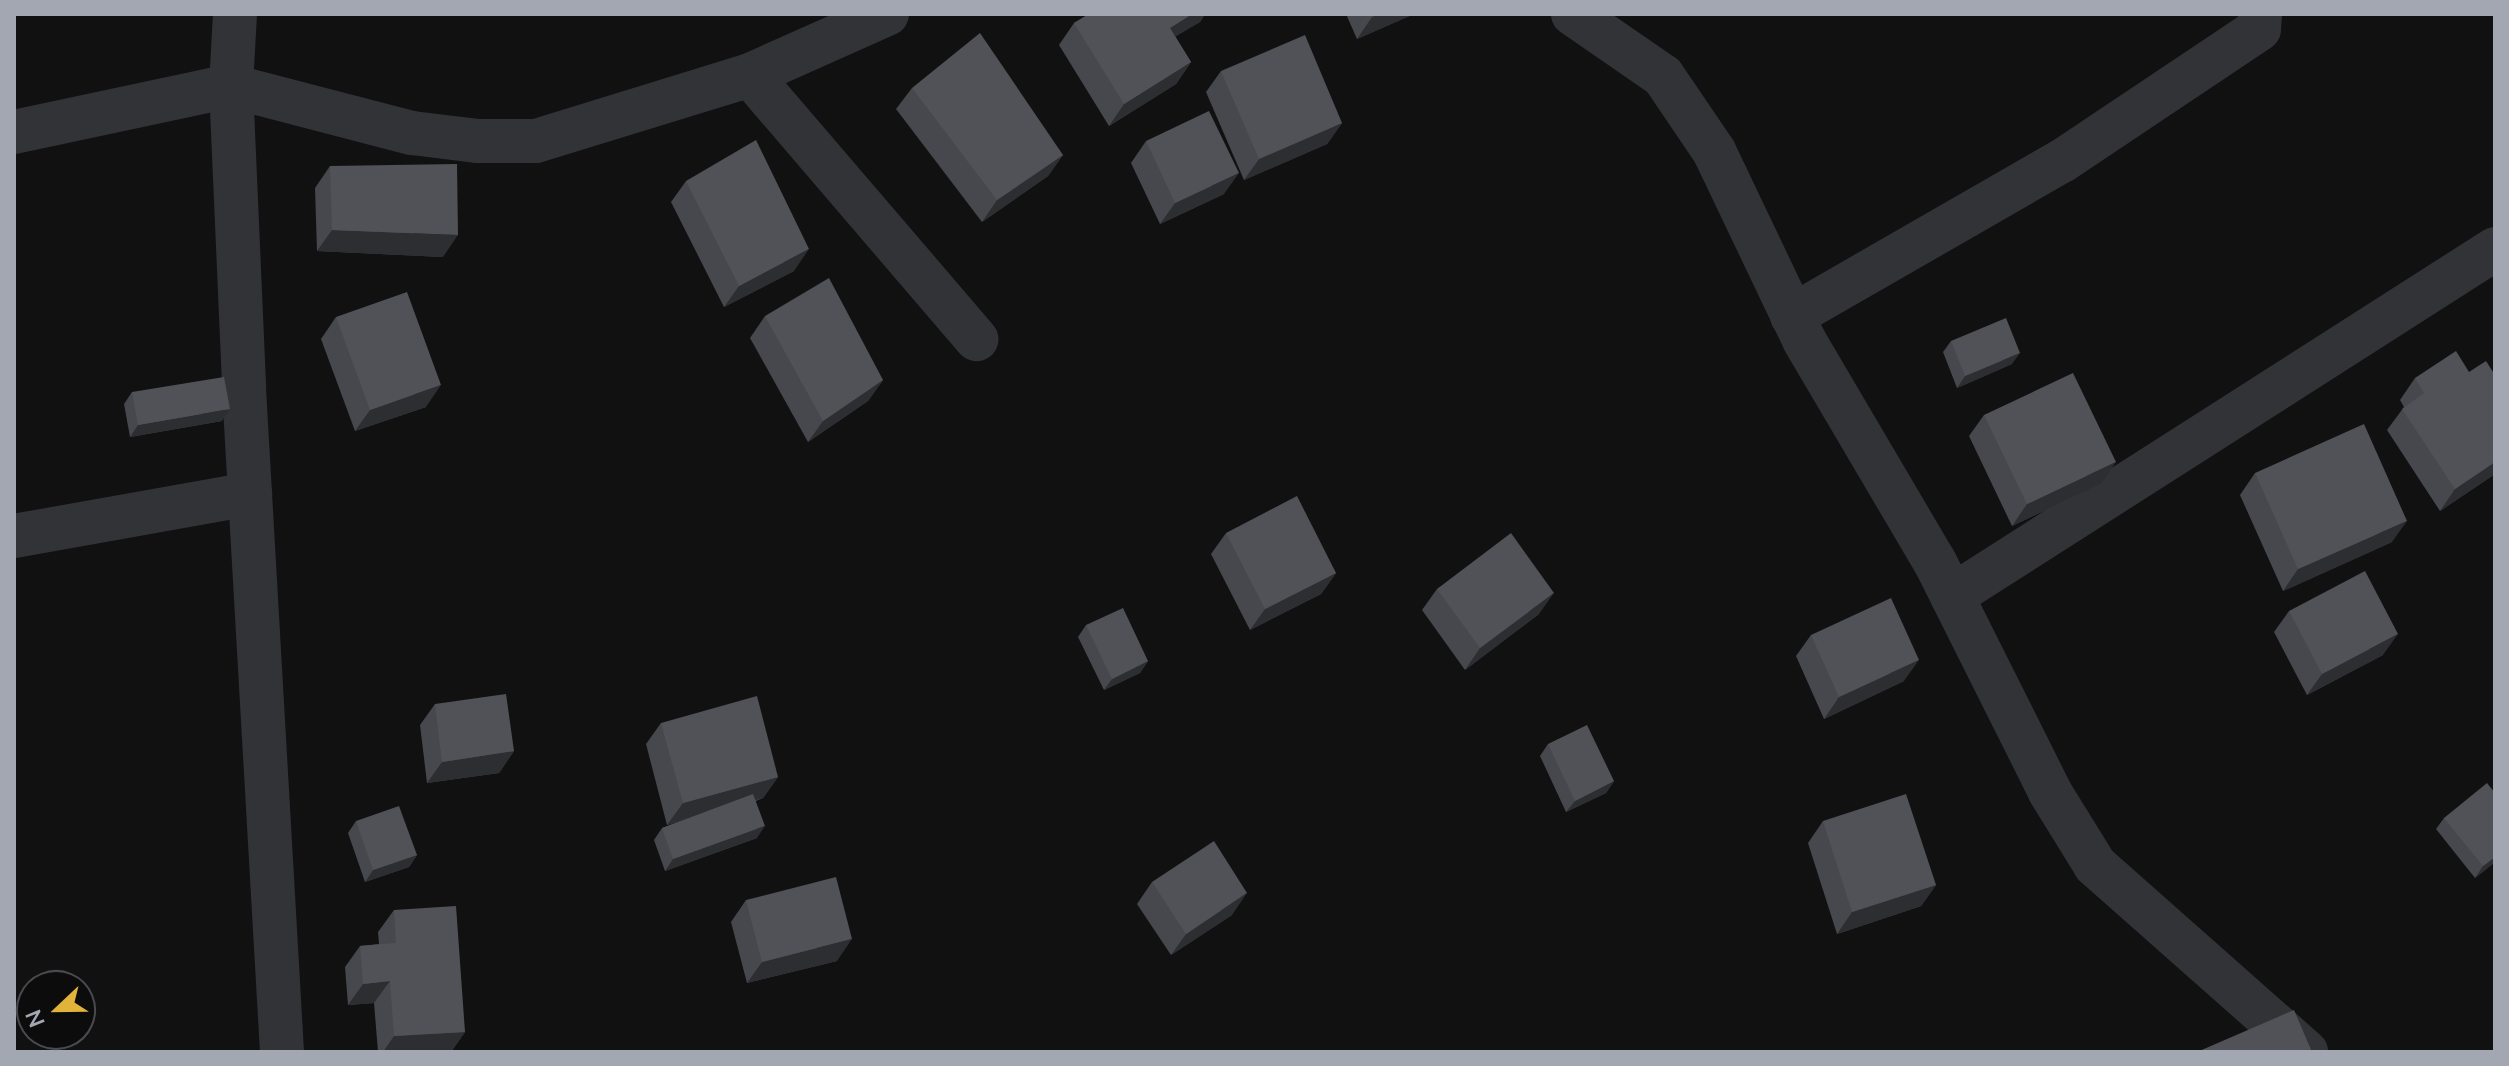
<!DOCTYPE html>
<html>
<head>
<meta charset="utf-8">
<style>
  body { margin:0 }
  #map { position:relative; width:2509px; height:1066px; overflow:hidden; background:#111112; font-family:"Nunito Sans",sans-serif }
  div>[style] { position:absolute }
  .street>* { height:44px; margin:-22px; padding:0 22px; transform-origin:22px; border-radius:22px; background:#323337 }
  .wall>* { inset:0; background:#47484d }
  .shaded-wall>* { inset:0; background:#2d2e31 }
  .building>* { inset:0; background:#515258 }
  span { translate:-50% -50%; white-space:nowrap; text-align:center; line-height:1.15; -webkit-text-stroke:7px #0c0c0d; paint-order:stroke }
  .frame { position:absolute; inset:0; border:16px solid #a3a7b2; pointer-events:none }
  .north { position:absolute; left:16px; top:970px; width:80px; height:80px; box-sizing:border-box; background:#0c0c0d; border:2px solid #484a4f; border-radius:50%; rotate:248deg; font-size:22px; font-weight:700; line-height:32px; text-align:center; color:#a3a7b2 }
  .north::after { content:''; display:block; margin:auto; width:28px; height:36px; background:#e1b33a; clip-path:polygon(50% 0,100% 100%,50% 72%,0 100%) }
</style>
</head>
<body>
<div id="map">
  <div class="street">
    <i style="left:235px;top:14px;width:72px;rotate:93.2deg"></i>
    <i style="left:231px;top:86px;width:303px;rotate:87.5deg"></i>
    <i style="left:244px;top:389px;width:664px;rotate:86.72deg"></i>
    <i style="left:1573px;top:14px;width:109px;rotate:34.6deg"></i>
    <i style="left:1663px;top:76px;width:91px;rotate:55.8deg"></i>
    <i style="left:1714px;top:151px;width:209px;rotate:64.5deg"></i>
    <i style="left:1804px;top:340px;width:258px;rotate:59.5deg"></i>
    <i style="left:1935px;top:562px;width:257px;rotate:63.4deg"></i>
    <i style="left:2050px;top:792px;width:86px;rotate:58.3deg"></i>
    <i style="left:2095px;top:865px;width:282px;rotate:41.5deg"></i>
    <i style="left:750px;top:75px;width:348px;rotate:49.4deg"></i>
    <i style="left:14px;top:132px;width:222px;rotate:-12deg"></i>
    <i style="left:231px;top:86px;width:187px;rotate:14.6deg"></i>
    <i style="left:412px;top:133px;width:65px;rotate:7deg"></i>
    <i style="left:477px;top:141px;width:59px"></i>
    <i style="left:536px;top:141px;width:224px;rotate:-17.1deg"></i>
    <i style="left:750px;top:75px;width:150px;rotate:-24deg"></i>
    <i style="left:1792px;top:316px;width:311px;rotate:-29.9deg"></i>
    <i style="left:2062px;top:161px;width:237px;rotate:-33.8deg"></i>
    <i style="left:2259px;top:29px;width:15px;rotate:-86deg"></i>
    <i style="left:14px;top:536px;width:240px;rotate:-10.1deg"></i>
    <i style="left:1952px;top:596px;width:644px;rotate:-32.58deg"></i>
  </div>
  <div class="wall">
    <i style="clip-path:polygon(1089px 14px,1205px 14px,1200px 22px,1175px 36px,1191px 62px,1176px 84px,1109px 126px,1059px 45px,1074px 23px)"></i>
    <i style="clip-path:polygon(1346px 14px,1414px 14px,1357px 39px)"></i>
    <i style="clip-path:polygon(1221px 71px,1342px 123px,1327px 144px,1244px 180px,1206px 92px)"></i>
    <i style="clip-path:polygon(912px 88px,1063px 155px,1048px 176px,982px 222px,896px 109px)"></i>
    <i style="clip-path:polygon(1146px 141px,1224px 194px,1160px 224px,1131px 163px)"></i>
    <i style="clip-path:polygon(330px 166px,443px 257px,317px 251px,315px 188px)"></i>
    <i style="clip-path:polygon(686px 181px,794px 271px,724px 307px,671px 202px)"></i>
    <i style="clip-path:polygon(765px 316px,883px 380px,868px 401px,808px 442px,750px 338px)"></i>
    <i style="clip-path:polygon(336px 317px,426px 407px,355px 431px,321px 339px)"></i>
    <i style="clip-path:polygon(1951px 341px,2012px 364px,1957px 388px,1943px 352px)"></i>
    <i style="clip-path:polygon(2469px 372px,2495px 474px,2440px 511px,2387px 430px,2404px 407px,2400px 400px,2415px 378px)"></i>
    <i style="clip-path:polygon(132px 392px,222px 421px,130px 437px,124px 404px)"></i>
    <i style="clip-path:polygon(1984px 415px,2101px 484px,2012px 526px,1969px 436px)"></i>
    <i style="clip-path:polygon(2255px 473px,2392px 542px,2283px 591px,2240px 495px)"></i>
    <i style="clip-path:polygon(1226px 533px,1336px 573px,1321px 594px,1250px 630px,1211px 554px)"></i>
    <i style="clip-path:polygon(1437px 589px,1539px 614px,1465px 670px,1422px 610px)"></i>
    <i style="clip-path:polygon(2289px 611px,2383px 655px,2307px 695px,2274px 632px)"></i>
    <i style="clip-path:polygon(1086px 625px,1148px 661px,1140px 673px,1104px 690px,1078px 637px)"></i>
    <i style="clip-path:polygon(1811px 635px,1904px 681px,1824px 719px,1796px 656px)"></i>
    <i style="clip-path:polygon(435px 704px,514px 751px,499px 773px,427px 783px,420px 725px)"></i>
    <i style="clip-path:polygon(661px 723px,778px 777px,763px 798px,756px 801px,757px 838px,665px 871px,654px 840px,662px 828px,682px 821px,667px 825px,646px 744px)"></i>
    <i style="clip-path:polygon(1548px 744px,1614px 781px,1606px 793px,1566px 812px,1540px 756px)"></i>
    <i style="clip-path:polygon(2495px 793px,2495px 862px,2475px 878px,2436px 829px,2444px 818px)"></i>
    <i style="clip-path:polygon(356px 821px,417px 855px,409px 867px,365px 882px,348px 833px)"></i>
    <i style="clip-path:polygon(1823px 821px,1936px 885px,1921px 906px,1837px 934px,1808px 843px)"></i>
    <i style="clip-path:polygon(1152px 882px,1232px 915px,1171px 955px,1137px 904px)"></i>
    <i style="clip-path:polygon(746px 900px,837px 961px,747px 983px,731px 922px)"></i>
    <i style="clip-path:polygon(394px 910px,465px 1032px,451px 1052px,378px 1052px,374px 1003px,348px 1005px,345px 967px,360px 946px,379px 944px,378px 932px)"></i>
  </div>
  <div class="shaded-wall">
    <i style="clip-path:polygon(1192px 14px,1205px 14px,1200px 22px,1155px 49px,1170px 28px)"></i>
    <i style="clip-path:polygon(1380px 14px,1414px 14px,1357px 39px,1372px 17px)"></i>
    <i style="clip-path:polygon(1191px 62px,1176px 84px,1109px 126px,1124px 104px)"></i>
    <i style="clip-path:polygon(1342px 123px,1327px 144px,1244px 180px,1259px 159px)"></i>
    <i style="clip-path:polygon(1063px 155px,1048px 176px,982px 222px,997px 200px)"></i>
    <i style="clip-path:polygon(1239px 173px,1224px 194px,1160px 224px,1175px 203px)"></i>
    <i style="clip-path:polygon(332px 230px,458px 235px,443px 257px,317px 251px)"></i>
    <i style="clip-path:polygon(809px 249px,794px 271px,724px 307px,739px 286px)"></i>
    <i style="clip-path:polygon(2020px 353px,2012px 364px,1957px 388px,1965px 376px)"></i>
    <i style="clip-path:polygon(883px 380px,868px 401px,808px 442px,823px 421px)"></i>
    <i style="clip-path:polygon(441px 385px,426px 407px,355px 431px,370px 410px)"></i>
    <i style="clip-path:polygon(230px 409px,222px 421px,130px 437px,138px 425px)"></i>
    <i style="clip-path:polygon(2116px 462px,2101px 484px,2012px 526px,2027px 504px)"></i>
    <i style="clip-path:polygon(2495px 462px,2495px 474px,2440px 511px,2455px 489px)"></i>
    <i style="clip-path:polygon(2407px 521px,2392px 542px,2283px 591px,2298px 569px)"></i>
    <i style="clip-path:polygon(1336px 573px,1321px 594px,1250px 630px,1265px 609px)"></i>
    <i style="clip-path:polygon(1554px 593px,1539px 614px,1465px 670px,1480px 648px)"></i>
    <i style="clip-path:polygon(2398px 634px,2383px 655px,2307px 695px,2322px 674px)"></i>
    <i style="clip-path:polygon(1919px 660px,1904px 681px,1824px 719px,1839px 697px)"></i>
    <i style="clip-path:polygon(1148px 661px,1140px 673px,1104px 690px,1112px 679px)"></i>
    <i style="clip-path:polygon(514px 751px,499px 773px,427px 783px,442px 762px)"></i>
    <i style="clip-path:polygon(778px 777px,763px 798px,667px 825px,683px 803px)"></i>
    <i style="clip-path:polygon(1614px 781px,1606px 793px,1566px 812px,1575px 801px)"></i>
    <i style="clip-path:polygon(765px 826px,757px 838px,665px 871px,673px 859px)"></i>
    <i style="clip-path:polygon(417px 855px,409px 867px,365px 882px,373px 870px)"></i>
    <i style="clip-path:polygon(2495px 857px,2495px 862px,2475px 878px,2483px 866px)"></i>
    <i style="clip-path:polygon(1936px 885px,1921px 906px,1837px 934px,1852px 912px)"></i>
    <i style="clip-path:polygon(1247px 893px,1232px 915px,1171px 955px,1186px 934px)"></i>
    <i style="clip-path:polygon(852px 939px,837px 961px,747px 983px,762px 962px)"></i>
    <i style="clip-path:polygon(390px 981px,374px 1003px,348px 1005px,363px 984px)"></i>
    <i style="clip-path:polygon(465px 1032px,451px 1052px,383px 1052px,394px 1036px)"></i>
  </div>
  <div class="building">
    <i style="clip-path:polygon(1089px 14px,1192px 14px,1170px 28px,1191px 62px,1124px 104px,1074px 23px)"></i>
    <i style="clip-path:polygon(980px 33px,1063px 155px,997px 200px,912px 88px)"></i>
    <i style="clip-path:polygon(1305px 35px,1342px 123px,1259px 159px,1221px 71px)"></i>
    <i style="clip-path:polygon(1209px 111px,1239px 173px,1175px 203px,1146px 141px)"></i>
    <i style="clip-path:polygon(756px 140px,809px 249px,739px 286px,686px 181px)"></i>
    <i style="clip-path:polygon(457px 164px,458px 235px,332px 230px,330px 166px)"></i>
    <i style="clip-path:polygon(829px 278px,883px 380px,823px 421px,765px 316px)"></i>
    <i style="clip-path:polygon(407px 292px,441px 385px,370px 410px,336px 317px)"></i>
    <i style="clip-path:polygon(2006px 318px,2020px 353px,1965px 376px,1951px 341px)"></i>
    <i style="clip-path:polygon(2456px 351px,2469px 372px,2486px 361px,2495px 375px,2495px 462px,2455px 489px,2402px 409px,2424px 393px,2415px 378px)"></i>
    <i style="clip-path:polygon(2073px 373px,2116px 462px,2027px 504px,1984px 415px)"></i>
    <i style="clip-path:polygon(224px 377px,230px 409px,138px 425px,132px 392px)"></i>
    <i style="clip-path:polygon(2364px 424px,2407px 521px,2298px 569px,2255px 473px)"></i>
    <i style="clip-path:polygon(1297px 496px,1336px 573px,1265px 609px,1226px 533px)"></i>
    <i style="clip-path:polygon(1511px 533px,1554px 593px,1480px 648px,1437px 589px)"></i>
    <i style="clip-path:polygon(2365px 571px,2398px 634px,2322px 674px,2289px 611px)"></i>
    <i style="clip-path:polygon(1891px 598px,1919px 660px,1839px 697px,1811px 635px)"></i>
    <i style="clip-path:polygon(1123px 608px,1148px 661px,1112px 679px,1086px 625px)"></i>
    <i style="clip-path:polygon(506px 694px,514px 751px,442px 762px,435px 704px)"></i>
    <i style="clip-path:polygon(757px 696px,778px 777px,683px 803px,661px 723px)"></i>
    <i style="clip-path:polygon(1587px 725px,1614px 781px,1575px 801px,1548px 744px)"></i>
    <i style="clip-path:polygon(2487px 783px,2495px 793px,2495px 857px,2483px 866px,2444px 818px)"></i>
    <i style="clip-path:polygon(753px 794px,765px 826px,673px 859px,662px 828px)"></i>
    <i style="clip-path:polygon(1906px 794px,1936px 885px,1852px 912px,1823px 821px)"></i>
    <i style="clip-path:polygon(399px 806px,417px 855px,373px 870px,356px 821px)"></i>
    <i style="clip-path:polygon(1214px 841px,1247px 893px,1186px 934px,1152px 882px)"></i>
    <i style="clip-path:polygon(836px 877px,852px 939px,762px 962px,746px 900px)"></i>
    <i style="clip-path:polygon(456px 906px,465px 1032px,394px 1036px,390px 981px,363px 984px,360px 946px,396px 943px,394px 910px)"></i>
    <i style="clip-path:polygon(2294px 1010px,2312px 1052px,2197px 1052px)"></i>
  </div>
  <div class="frame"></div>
  <div class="north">N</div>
</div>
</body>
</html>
